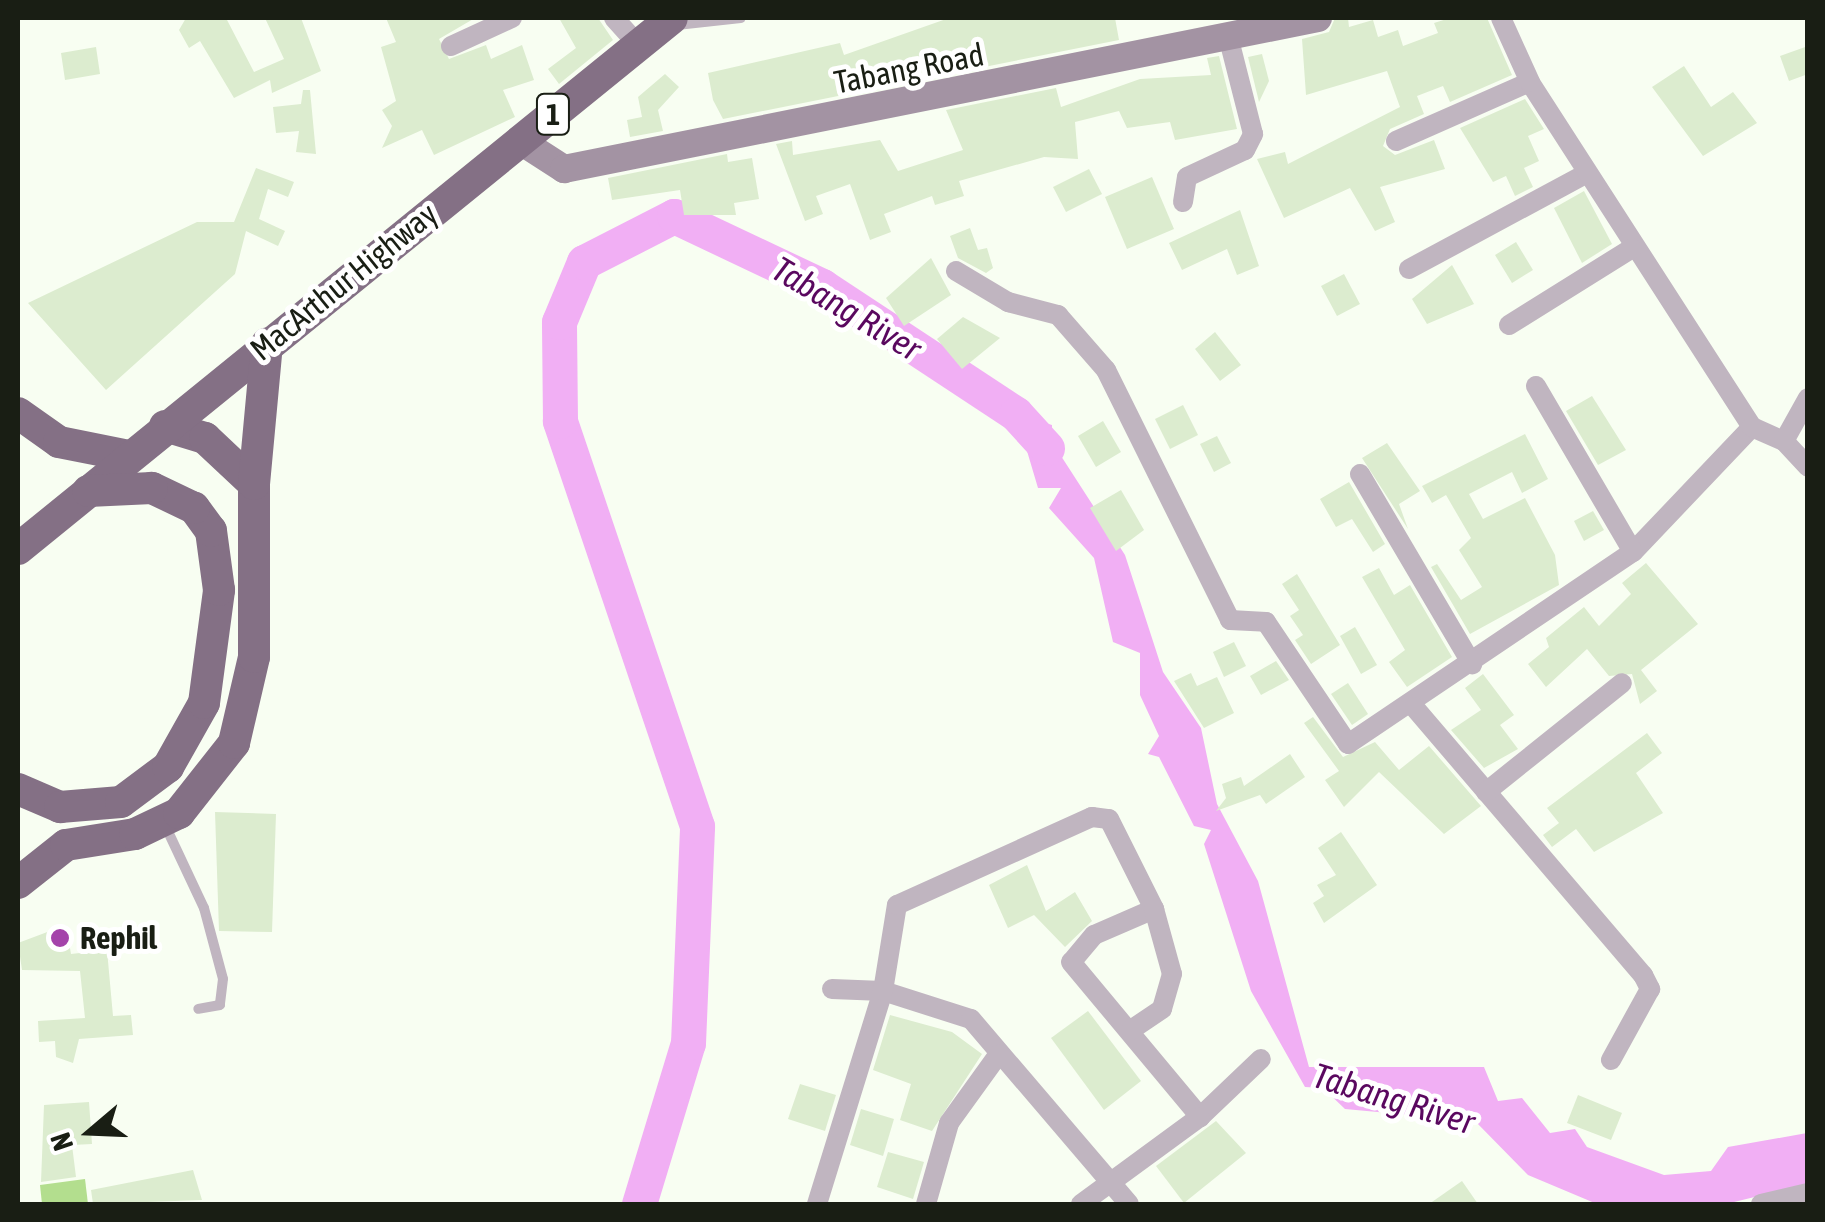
<!DOCTYPE html>
<html>
<head>
<meta charset="utf-8">
<style>
  body { margin:0 }
  #map { position:relative; width:1825px; height:1222px; overflow:hidden; background:#f8fef2; font-family:"Asap Condensed",sans-serif }
  div>[style] { position:absolute }
  .green>* { inset:0; background:#b3de8e }
  .water>* { inset:0; background:#f1aff4 }
  .river>* { height:35px; margin:-17.5px; padding:0 17.5px; transform-origin:17.5px; border-radius:17.5px; background:#f1aff4 }
  .building>* { inset:0; background:#dceccf }
  .service>* { height:10px; margin:-5px; padding:0 5px; transform-origin:5px; border-radius:5px; background:#c0b5c0 }
  .minor>* { height:20px; margin:-10px; padding:0 10px; transform-origin:10px; border-radius:10px; background:#c0b5c0 }
  .secondary>* { height:28px; margin:-14px; padding:0 14px; transform-origin:14px; border-radius:14px; background:#a393a3 }
  .trunk>* { height:32px; margin:-16px; padding:0 16px; transform-origin:16px; border-radius:16px; background:#847085 }
  .dots>* { width:28px; height:28px; translate:-50% -50%; box-sizing:border-box; border:5px solid #fff; border-radius:50% }
  span { translate:-50% -50%; white-space:nowrap; text-align:center; line-height:1.15; -webkit-text-stroke:10px #fff; paint-order:stroke }
  .shield-label span { padding:2px 8px; background:#fff; border:2px solid; border-radius:8px; -webkit-text-stroke-width:0 }
  .shield-label { font-size:30px; color:#191e14; font-weight:700 }
  .street-label { font-size:32px; color:#191e14 }
  .poi-label { font-size:32px; color:#191e14; font-weight:700 }
  .left { translate:0 -50%; text-align:left }
  .water-label { font-size:35px; color:#5a085f; font-style:italic }
  .frame { position:absolute; inset:0; border:20px solid #191e14; pointer-events:none }
  .north { position:absolute; left:40px; top:1082px; width:100px; height:100px; -webkit-text-stroke:8px #fff; paint-order:stroke; rotate:251deg; font-size:28px; font-weight:700; line-height:40px; text-align:center; color:#191e14 }
  .north::after { content:''; display:block; margin:auto; width:35px; height:45px; background:#191e14; clip-path:polygon(50% 0,100% 100%,50% 72%,0 100%) }
</style>
</head>
<body>
<div id="map">
  <div class="green">
    <i style="clip-path:polygon(85px 1179px,88px 1204px,42px 1204px,40px 1185px)"></i>
  </div>
  <div class="water">
    <i style="clip-path:polygon(1016px 414px,1052px 425px,1052px 442px,1125px 555px,1163px 672px,1201px 728px,1217px 804px,1258px 881px,1309px 1067px,1484px 1067px,1498px 1101px,1522px 1098px,1550px 1133px,1575px 1129px,1587px 1147px,1664px 1175px,1711px 1171px,1728px 1147px,1807px 1133px,1807px 1184px,1726px 1204px,1597px 1204px,1528px 1175px,1475px 1121px,1345px 1109px,1323px 1088px,1305px 1087px,1251px 991px,1204px 844px,1211px 830px,1194px 826px,1159px 757px,1148px 754px,1159px 736px,1140px 695px,1140px 653px,1113px 642px,1094px 558px,1049px 508px,1061px 488px,1038px 488px)"></i>
  </div>
  <div class="river">
    <i style="left:639px;top:1204px;width:168px;rotate:-73.1deg"></i>
    <i style="left:688px;top:1043px;width:217px;rotate:-87.6deg"></i>
    <i style="left:697px;top:826px;width:428px;rotate:-108.7deg"></i>
    <i style="left:560px;top:421px;width:99px;rotate:-90.6deg"></i>
    <i style="left:559px;top:322px;width:65px;rotate:-67.4deg"></i>
    <i style="left:584px;top:262px;width:101px;rotate:-27.1deg"></i>
    <i style="left:674px;top:216px;width:164px;rotate:25.3deg"></i>
    <i style="left:822px;top:286px;width:232px;rotate:33.4deg"></i>
    <i style="left:1016px;top:414px;width:46px;rotate:47.6deg"></i>
  </div>
  <div class="building">
    <i style="clip-path:polygon(186px 18px,226px 18px,254px 72px,284px 59px,265px 18px,301px 18px,321px 71px,272px 93px,270px 80px,234px 98px,200px 41px,189px 48px,179px 30px)"></i>
    <i style="clip-path:polygon(386px 18px,475px 18px,439px 39px,449px 59px,486px 45px,491px 59px,522px 45px,534px 80px,503px 90px,515px 117px,434px 155px,422px 130px,382px 148px,392px 126px,382px 110px,396px 101px,381px 47px,396px 42px)"></i>
    <i style="clip-path:polygon(559px 18px,598px 18px,613px 40px,559px 84px,548px 69px,576px 48px)"></i>
    <i style="clip-path:polygon(949px 18px,1115px 18px,1119px 40px,964px 71px,962px 59px,933px 64px,895px 74px,898px 84px,723px 119px,713px 100px,708px 73px,840px 43px,844px 55px)"></i>
    <i style="clip-path:polygon(1335px 18px,1348px 18px,1349px 27px,1373px 20px,1378px 37px,1398px 30px,1403px 46px,1438px 33px,1434px 23px,1450px 18px,1487px 18px,1512px 75px,1450px 102px,1443px 86px,1417px 96px,1424px 114px,1390px 129px,1383px 146px,1395px 155px,1434px 140px,1445px 169px,1380px 187px,1395px 222px,1375px 231px,1350px 188px,1284px 218px,1257px 159px,1285px 152px,1288px 164px,1400px 107px,1387px 71px,1306px 95px,1302px 39px,1329px 32px)"></i>
    <i style="clip-path:polygon(1808px 46px,1808px 74px,1789px 81px,1780px 56px)"></i>
    <i style="clip-path:polygon(96px 47px,100px 74px,65px 80px,61px 53px)"></i>
    <i style="clip-path:polygon(1262px 54px,1269px 81px,1259px 102px,1248px 57px)"></i>
    <i style="clip-path:polygon(1219px 56px,1237px 129px,1175px 140px,1170px 122px,1127px 128px,1119px 111px,1075px 122px,1078px 159px,1044px 157px,959px 181px,964px 196px,935px 205px,932px 196px,884px 214px,891px 232px,870px 240px,850px 184px,816px 196px,823px 214px,805px 221px,776px 144px,792px 141px,793px 155px,880px 140px,898px 171px,963px 150px,946px 110px,1056px 88px,1061px 107px,1140px 79px,1211px 75px,1207px 58px)"></i>
    <i style="clip-path:polygon(1684px 66px,1711px 107px,1733px 92px,1757px 123px,1703px 156px,1652px 87px)"></i>
    <i style="clip-path:polygon(665px 74px,679px 87px,658px 110px,663px 131px,630px 137px,627px 120px,642px 117px,638px 97px)"></i>
    <i style="clip-path:polygon(303px 90px,310px 90px,316px 154px,296px 152px,299px 131px,276px 133px,273px 107px,301px 104px)"></i>
    <i style="clip-path:polygon(1525px 99px,1544px 129px,1528px 136px,1539px 161px,1524px 168px,1533px 187px,1515px 196px,1506px 176px,1493px 182px,1460px 128px)"></i>
    <i style="clip-path:polygon(727px 154px,728px 162px,752px 158px,759px 199px,734px 203px,736px 215px,684px 215px,680px 190px,612px 200px,608px 178px)"></i>
    <i style="clip-path:polygon(256px 168px,294px 182px,288px 197px,268px 189px,259px 219px,285px 231px,278px 246px,246px 231px,235px 274px,106px 390px,28px 303px,197px 222px,234px 222px)"></i>
    <i style="clip-path:polygon(1089px 169px,1102px 194px,1066px 212px,1053px 187px)"></i>
    <i style="clip-path:polygon(1152px 177px,1174px 229px,1127px 249px,1105px 197px)"></i>
    <i style="clip-path:polygon(1584px 191px,1612px 244px,1582px 263px,1554px 208px)"></i>
    <i style="clip-path:polygon(1240px 210px,1259px 266px,1237px 275px,1227px 249px,1182px 270px,1169px 243px)"></i>
    <i style="clip-path:polygon(970px 228px,978px 250px,987px 248px,993px 268px,986px 273px,958px 258px,950px 236px)"></i>
    <i style="clip-path:polygon(1516px 242px,1533px 270px,1512px 283px,1495px 255px)"></i>
    <i style="clip-path:polygon(931px 258px,951px 295px,904px 326px,886px 298px)"></i>
    <i style="clip-path:polygon(1452px 265px,1474px 304px,1427px 324px,1412px 299px)"></i>
    <i style="clip-path:polygon(1344px 274px,1360px 304px,1337px 316px,1321px 286px)"></i>
    <i style="clip-path:polygon(963px 317px,1000px 338px,962px 369px,937px 339px)"></i>
    <i style="clip-path:polygon(1215px 332px,1241px 365px,1220px 381px,1195px 349px)"></i>
    <i style="clip-path:polygon(1592px 396px,1626px 450px,1598px 465px,1566px 411px)"></i>
    <i style="clip-path:polygon(1183px 405px,1198px 435px,1170px 449px,1155px 419px)"></i>
    <i style="clip-path:polygon(1103px 421px,1121px 452px,1096px 467px,1078px 436px)"></i>
    <i style="clip-path:polygon(1525px 434px,1548px 479px,1522px 493px,1512px 472px,1469px 494px,1483px 519px,1525px 498px,1555px 555px,1559px 585px,1470px 634px,1431px 567px,1437px 564px,1461px 600px,1482px 587px,1459px 550px,1471px 538px,1446px 495px,1432px 503px,1422px 486px)"></i>
    <i style="clip-path:polygon(1217px 436px,1231px 463px,1214px 472px,1200px 444px)"></i>
    <i style="clip-path:polygon(1387px 443px,1420px 491px,1399px 504px,1408px 529px,1362px 458px)"></i>
    <i style="clip-path:polygon(1349px 482px,1385px 544px,1373px 552px,1352px 519px,1336px 527px,1320px 499px)"></i>
    <i style="clip-path:polygon(1121px 490px,1144px 530px,1116px 551px,1090px 508px)"></i>
    <i style="clip-path:polygon(1593px 511px,1604px 530px,1584px 541px,1574px 521px)"></i>
    <i style="clip-path:polygon(1646px 563px,1698px 624px,1641px 670px,1657px 691px,1640px 704px,1632px 674px,1609px 676px,1587px 649px,1546px 687px,1528px 664px,1549px 647px,1546px 638px,1584px 607px,1599px 626px,1631px 594px,1622px 583px)"></i>
    <i style="clip-path:polygon(1379px 568px,1394px 595px,1410px 585px,1452px 657px,1407px 687px,1389px 662px,1405px 650px,1362px 577px)"></i>
    <i style="clip-path:polygon(1297px 574px,1340px 645px,1311px 664px,1295px 640px,1303px 635px,1290px 616px,1299px 610px,1282px 584px)"></i>
    <i style="clip-path:polygon(1355px 627px,1377px 665px,1361px 674px,1340px 636px)"></i>
    <i style="clip-path:polygon(1234px 642px,1246px 666px,1224px 677px,1213px 652px)"></i>
    <i style="clip-path:polygon(1276px 661px,1289px 680px,1261px 695px,1250px 676px)"></i>
    <i style="clip-path:polygon(1191px 673px,1197px 686px,1217px 677px,1234px 713px,1204px 728px,1174px 681px)"></i>
    <i style="clip-path:polygon(1483px 674px,1514px 715px,1500px 725px,1518px 749px,1484px 768px,1451px 730px,1481px 710px,1465px 688px)"></i>
    <i style="clip-path:polygon(1348px 683px,1368px 714px,1352px 725px,1331px 694px)"></i>
    <i style="clip-path:polygon(1313px 717px,1343px 757px,1375px 742px,1399px 770px,1429px 746px,1481px 806px,1444px 834px,1379px 772px,1344px 807px,1325px 780px,1339px 771px,1304px 723px)"></i>
    <i style="clip-path:polygon(1647px 733px,1662px 753px,1636px 773px,1663px 813px,1594px 852px,1576px 829px,1552px 847px,1543px 835px,1559px 823px,1547px 808px)"></i>
    <i style="clip-path:polygon(1290px 754px,1305px 777px,1266px 804px,1260px 795px,1216px 811px,1226px 798px,1222px 784px,1241px 777px,1244px 786px)"></i>
    <i style="clip-path:polygon(215px 812px,276px 814px,272px 932px,219px 931px)"></i>
    <i style="clip-path:polygon(1341px 832px,1377px 885px,1324px 923px,1313px 903px,1324px 896px,1317px 885px,1336px 875px,1318px 848px)"></i>
    <i style="clip-path:polygon(1027px 865px,1046px 911px,1075px 892px,1092px 921px,1065px 947px,1034px 915px,1008px 928px,989px 885px)"></i>
    <i style="clip-path:polygon(66px 925px,71px 954px,107px 950px,113px 1016px,131px 1015px,133px 1035px,79px 1039px,73px 1063px,56px 1057px,55px 1041px,39px 1042px,38px 1021px,85px 1018px,80px 971px,22px 970px,18px 943px)"></i>
    <i style="clip-path:polygon(1088px 1011px,1141px 1081px,1104px 1110px,1051px 1038px)"></i>
    <i style="clip-path:polygon(890px 1015px,952px 1032px,982px 1054px,932px 1131px,900px 1120px,911px 1084px,873px 1070px)"></i>
    <i style="clip-path:polygon(800px 1084px,836px 1095px,825px 1131px,788px 1119px)"></i>
    <i style="clip-path:polygon(1578px 1095px,1622px 1113px,1611px 1140px,1567px 1123px)"></i>
    <i style="clip-path:polygon(89px 1102px,92px 1144px,72px 1145px,76px 1177px,41px 1182px,44px 1105px)"></i>
    <i style="clip-path:polygon(861px 1109px,894px 1119px,883px 1156px,850px 1145px)"></i>
    <i style="clip-path:polygon(1216px 1121px,1246px 1153px,1184px 1203px,1156px 1166px)"></i>
    <i style="clip-path:polygon(888px 1152px,924px 1162px,913px 1199px,877px 1187px)"></i>
    <i style="clip-path:polygon(193px 1170px,202px 1200px,93px 1204px,91px 1190px)"></i>
    <i style="clip-path:polygon(1462px 1181px,1478px 1204px,1429px 1204px)"></i>
  </div>
  <div class="service">
    <i style="left:677px;top:25px;width:64px;rotate:-6.2deg"></i>
    <i style="left:164px;top:823px;width:94px;rotate:64.8deg"></i>
    <i style="left:204px;top:908px;width:73px;rotate:75deg"></i>
    <i style="left:223px;top:979px;width:26px;rotate:97deg"></i>
    <i style="left:220px;top:1005px;width:22px;rotate:170deg"></i>
  </div>
  <div class="minor">
    <i style="left:614px;top:18px;width:36px;rotate:48deg"></i>
    <i style="left:451px;top:46px;width:67px;rotate:-24.7deg"></i>
    <i style="left:1396px;top:141px;width:146px;rotate:-23.8deg"></i>
    <i style="left:1183px;top:202px;width:25px;rotate:-81deg"></i>
    <i style="left:1187px;top:177px;width:64px;rotate:-25deg"></i>
    <i style="left:1245px;top:150px;width:18px;rotate:-63deg"></i>
    <i style="left:1253px;top:134px;width:97px;rotate:-104.3deg"></i>
    <i style="left:1409px;top:269px;width:202px;rotate:-28.3deg"></i>
    <i style="left:956px;top:271px;width:61px;rotate:30.8deg"></i>
    <i style="left:1008px;top:302px;width:52px;rotate:14.6deg"></i>
    <i style="left:1058px;top:315px;width:73px;rotate:48.9deg"></i>
    <i style="left:1106px;top:370px;width:279px;rotate:63.6deg"></i>
    <i style="left:1230px;top:620px;width:36px;rotate:3deg"></i>
    <i style="left:1266px;top:622px;width:147px;rotate:56.1deg"></i>
    <i style="left:1348px;top:744px;width:344px;rotate:-34deg"></i>
    <i style="left:1633px;top:552px;width:173px;rotate:-46.4deg"></i>
    <i style="left:1752px;top:427px;width:410px;rotate:-122.8deg"></i>
    <i style="left:1530px;top:82px;width:70px;rotate:-114.4deg"></i>
    <i style="left:1509px;top:325px;width:145px;rotate:-32deg"></i>
    <i style="left:1536px;top:386px;width:192px;rotate:59.7deg"></i>
    <i style="left:1752px;top:427px;width:35px;rotate:24deg"></i>
    <i style="left:1784px;top:441px;width:35px;rotate:47deg"></i>
    <i style="left:1784px;top:441px;width:49px;rotate:-60.8deg"></i>
    <i style="left:1360px;top:474px;width:221px;rotate:59.5deg"></i>
    <i style="left:1414px;top:707px;width:353px;rotate:49.5deg"></i>
    <i style="left:1643px;top:975px;width:16px;rotate:63deg"></i>
    <i style="left:1650px;top:989px;width:81px;rotate:118.8deg"></i>
    <i style="left:1486px;top:792px;width:174px;rotate:-38.7deg"></i>
    <i style="left:1154px;top:909px;width:65px;rotate:156.6deg"></i>
    <i style="left:1094px;top:935px;width:35px;rotate:130deg"></i>
    <i style="left:1071px;top:962px;width:202px;rotate:50.2deg"></i>
    <i style="left:1200px;top:1117px;width:84px;rotate:-43.6deg"></i>
    <i style="left:832px;top:989px;width:51px;rotate:2.2deg"></i>
    <i style="left:883px;top:991px;width:92px;rotate:17.7deg"></i>
    <i style="left:971px;top:1019px;width:243px;rotate:49.5deg"></i>
    <i style="left:817px;top:1204px;width:223px;rotate:-72.8deg"></i>
    <i style="left:883px;top:991px;width:87px;rotate:-80.8deg"></i>
    <i style="left:897px;top:905px;width:214px;rotate:-24.3deg"></i>
    <i style="left:1092px;top:817px;width:17px;rotate:7deg"></i>
    <i style="left:1109px;top:819px;width:101px;rotate:63.4deg"></i>
    <i style="left:1154px;top:909px;width:67px;rotate:74.5deg"></i>
    <i style="left:1172px;top:974px;width:36px;rotate:106deg"></i>
    <i style="left:1162px;top:1009px;width:37px;rotate:146deg"></i>
    <i style="left:926px;top:1204px;width:84px;rotate:-74.1deg"></i>
    <i style="left:949px;top:1123px;width:84px;rotate:-54.2deg"></i>
    <i style="left:1081px;top:1204px;width:147px;rotate:-36.2deg"></i>
    <i style="left:1761px;top:1204px;width:48px;rotate:-13.2deg"></i>
  </div>
  <div class="secondary">
    <i style="left:519px;top:140px;width:54px;rotate:32.8deg"></i>
    <i style="left:564px;top:169px;width:769px;rotate:-11.32deg"></i>
  </div>
  <div class="trunk">
    <i style="left:18px;top:413px;width:50px;rotate:35.3deg"></i>
    <i style="left:59px;top:442px;width:71px;rotate:11.3deg"></i>
    <i style="left:165px;top:426px;width:42px;rotate:16.7deg"></i>
    <i style="left:205px;top:438px;width:67px;rotate:43.2deg"></i>
    <i style="left:18px;top:549px;width:842px;rotate:-39.07deg"></i>
    <i style="left:18px;top:789px;width:46px;rotate:23.2deg"></i>
    <i style="left:60px;top:807px;width:61px;rotate:-4.7deg"></i>
    <i style="left:121px;top:802px;width:59px;rotate:-36.7deg"></i>
    <i style="left:168px;top:767px;width:73px;rotate:-60.6deg"></i>
    <i style="left:204px;top:703px;width:114px;rotate:-82.4deg"></i>
    <i style="left:219px;top:590px;width:60px;rotate:-97.7deg"></i>
    <i style="left:211px;top:531px;width:29px;rotate:-126deg"></i>
    <i style="left:194px;top:508px;width:47px;rotate:-154.5deg"></i>
    <i style="left:152px;top:488px;width:64px;rotate:177.3deg"></i>
    <i style="left:18px;top:883px;width:61px;rotate:-38.4deg"></i>
    <i style="left:66px;top:845px;width:70px;rotate:-9.1deg"></i>
    <i style="left:135px;top:834px;width:49px;rotate:-25.5deg"></i>
    <i style="left:179px;top:813px;width:89px;rotate:-51.8deg"></i>
    <i style="left:234px;top:743px;width:88px;rotate:-76.9deg"></i>
    <i style="left:254px;top:657px;width:173px;rotate:-90deg"></i>
    <i style="left:254px;top:484px;width:141px;rotate:-84.7deg"></i>
  </div>
  <div class="dots">
    <i style="left:60px;top:938px;background:#a443aa"></i>
  </div>
  <div class="shield-label">
    <span style="left:553px;top:114px">1</span>
  </div>
  <div class="street-label">
    <span style="left:909px;top:69px;rotate:-11deg">Tabang Road</span>
    <span style="left:344px;top:282px;rotate:-39deg">MacArthur Highway</span>
  </div>
  <div class="poi-label">
    <span class="left" style="left:80px;top:938px">Rephil</span>
  </div>
  <div class="water-label">
    <span style="left:847px;top:308px;rotate:31deg">Tabang River</span>
    <span style="left:1394px;top:1098px;rotate:17deg">Tabang River</span>
  </div>
  <div class="frame"></div>
  <div class="north">N</div>
</div>
</body>
</html>
